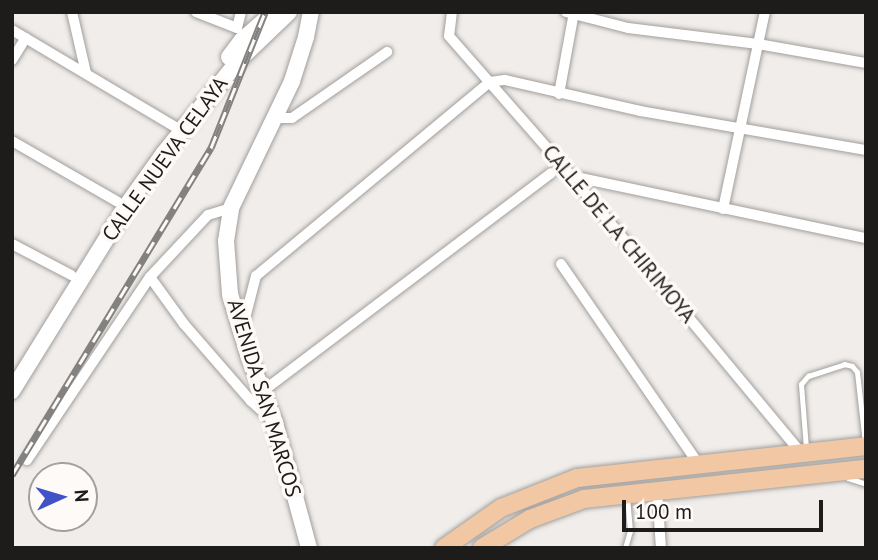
<!DOCTYPE html>
<html>
<head>
<meta charset="utf-8">
<style>
  body { margin:0 }
  #map { position:relative; width:878px; height:560px; overflow:hidden; background:#f0edea; font-family:"PT Sans",sans-serif }
  div>[style] { position:absolute }
  .roads { filter:drop-shadow(0 0 2px #a19e9c) drop-shadow(0 0 2px #a19e9c) }
  .lane>* { height:5px; margin:-2.5px; padding:0 2.5px; transform-origin:2.5px; border-radius:2.5px; background:#fff }
  .street>* { height:10px; margin:-5px; padding:0 5px; transform-origin:5px; border-radius:5px; background:#fff }
  .secondary>* { height:16px; margin:-8px; padding:0 8px; transform-origin:8px; border-radius:8px; background:#fff }
  .primary>* { height:18px; margin:-9px; padding:0 9px; transform-origin:9px; border-radius:9px; background:#f1c8a3 }
  .rail>* { height:7px; margin-top:-3.5px; transform-origin:0; background:repeating-linear-gradient(90deg,#fdfaf7 0 13px,#848280 0 26px); box-sizing:border-box; border-block:2px solid #848280 }
  span { translate:-50% -50%; white-space:nowrap; text-align:center; line-height:1.15; -webkit-text-stroke:7px #fdfaf7; paint-order:stroke }
  .street-label { font-size:21px; color:#1d1c1b }
  .frame { position:absolute; inset:0; border:14px solid #1d1c1b; pointer-events:none }
  .north { position:absolute; left:28px; top:462px; width:70px; height:70px; box-sizing:border-box; background:#fdfaf7; border:2px solid #a3a19f; border-radius:50%; rotate:86deg; font-size:19px; font-weight:700; line-height:28px; text-align:center; color:#1d1c1b }
  .north::after { content:''; display:block; margin:auto; width:24px; height:32px; background:#4052c6; clip-path:polygon(50% 0,100% 100%,50% 72%,0 100%) }
  .scale { position:absolute; left:622px; top:500px; width:201px; height:32px; box-sizing:border-box; border:4px solid #1d1c1b; border-top:0; padding-left:9px; font-size:21px; line-height:24px; white-space:nowrap; color:#1d1c1b; -webkit-text-stroke:5px #fdfaf7; paint-order:stroke }
</style>
</head>
<body>
<div id="map">
  <div class="roads">
    <div class="lane">
      <i style="left:806px;top:448px;width:64px;rotate:-94.5deg"></i>
      <i style="left:801px;top:384px;width:11px;rotate:-49deg"></i>
      <i style="left:808px;top:376px;width:38px;rotate:-18deg"></i>
      <i style="left:844px;top:364px;width:8px;rotate:14deg"></i>
      <i style="left:852px;top:366px;width:8px;rotate:50deg"></i>
      <i style="left:857px;top:372px;width:71px;rotate:83.6deg"></i>
      <i style="left:848px;top:478px;width:19px;rotate:18deg"></i>
      <i style="left:625px;top:548px;width:18px;rotate:-74deg"></i>
      <i style="left:630px;top:531px;width:33px;rotate:-95deg"></i>
    </div>
    <div class="street">
      <i style="left:72px;top:12px;width:63px;rotate:77.1deg"></i>
      <i style="left:196px;top:12px;width:44px;rotate:21.3deg"></i>
      <i style="left:237px;top:28px;width:16px;rotate:-76deg"></i>
      <i style="left:452px;top:12px;width:24px;rotate:97deg"></i>
      <i style="left:449px;top:36px;width:171px;rotate:48.8deg"></i>
      <i style="left:562px;top:165px;width:376px;rotate:50.3deg"></i>
      <i style="left:566px;top:12px;width:64px;rotate:14.5deg"></i>
      <i style="left:628px;top:28px;width:131px;rotate:7deg"></i>
      <i style="left:758px;top:44px;width:110px;rotate:10deg"></i>
      <i style="left:12px;top:30px;width:198px;rotate:30.7deg"></i>
      <i style="left:12px;top:60px;width:26px;rotate:-58deg"></i>
      <i style="left:559px;top:94px;width:83px;rotate:-79.6deg"></i>
      <i style="left:275px;top:118px;width:17px"></i>
      <i style="left:292px;top:118px;width:116px;rotate:-34.8deg"></i>
      <i style="left:12px;top:141px;width:122px;rotate:29.9deg"></i>
      <i style="left:571px;top:176px;width:301px;rotate:11.9deg"></i>
      <i style="left:723px;top:209px;width:201px;rotate:-78deg"></i>
      <i style="left:12px;top:244px;width:67px;rotate:27.7deg"></i>
      <i style="left:561px;top:264px;width:242px;rotate:55.5deg"></i>
      <i style="left:150px;top:277px;width:58px;rotate:54.1deg"></i>
      <i style="left:184px;top:324px;width:102px;rotate:49deg"></i>
      <i style="left:251px;top:401px;width:30px;rotate:42deg"></i>
      <i style="left:242px;top:330px;width:56px;rotate:-75.5deg"></i>
      <i style="left:256px;top:276px;width:304px;rotate:-39.7deg"></i>
      <i style="left:490px;top:82px;width:15px;rotate:-8deg"></i>
      <i style="left:505px;top:80px;width:139px;rotate:12.9deg"></i>
      <i style="left:640px;top:111px;width:229px;rotate:9.8deg"></i>
      <i style="left:263px;top:391px;width:361px;rotate:-37.1deg"></i>
      <i style="left:27px;top:460px;width:220px;rotate:-56.1deg"></i>
      <i style="left:150px;top:277px;width:85px;rotate:-46.9deg"></i>
      <i style="left:208px;top:215px;width:24px;rotate:-17deg"></i>
      <i style="left:657px;top:490px;width:58px;rotate:86.1deg"></i>
    </div>
    <div class="secondary">
      <i style="left:229px;top:57px;width:21px;rotate:-53deg"></i>
      <i style="left:242px;top:40px;width:43px;rotate:-41.2deg"></i>
      <i style="left:12px;top:391px;width:222px;rotate:-58.2deg"></i>
      <i style="left:129px;top:202px;width:60px;rotate:-54.5deg"></i>
      <i style="left:164px;top:153px;width:119px;rotate:-51.1deg"></i>
      <i style="left:239px;top:60px;width:69px;rotate:-43.8deg"></i>
      <i style="left:309px;top:548px;width:130px;rotate:-105.2deg"></i>
      <i style="left:275px;top:423px;width:71px;rotate:-111.5deg"></i>
      <i style="left:249px;top:357px;width:66px;rotate:-106.8deg"></i>
      <i style="left:230px;top:294px;width:53px;rotate:-94.3deg"></i>
      <i style="left:226px;top:241px;width:33px;rotate:-81deg"></i>
      <i style="left:231px;top:208px;width:141px;rotate:-64.3deg"></i>
      <i style="left:292px;top:81px;width:46px;rotate:-72.3deg"></i>
      <i style="left:306px;top:37px;width:25px;rotate:-79deg"></i>
    </div>
    <div class="primary">
      <i style="left:444px;top:548px;width:70px;rotate:-35.1deg"></i>
      <i style="left:501px;top:508px;width:82px;rotate:-21.5deg"></i>
      <i style="left:577px;top:478px;width:291px;rotate:-6.3deg"></i>
      <i style="left:482px;top:548px;width:56px;rotate:-31.1deg"></i>
      <i style="left:530px;top:519px;width:58px;rotate:-20.3deg"></i>
      <i style="left:584px;top:499px;width:284px;rotate:-6.1deg"></i>
    </div>
  </div>
  <div class="rail">
    <i style="left:12px;top:475px;width:383px;rotate:-58.7deg"></i>
    <i style="left:211px;top:148px;width:146px;rotate:-68.3deg"></i>
  </div>
  <div class="street-label">
    <span style="left:165px;top:159px;rotate:-54deg">CALLE NUEVA CELAYA</span>
    <span style="left:619px;top:234px;rotate:50deg">CALLE DE LA CHIRIMOYA</span>
    <span style="left:264px;top:398px;rotate:73deg">AVENIDA SAN MARCOS</span>
  </div>
  <div class="frame"></div>
  <div class="north">N</div>
  <div class="scale">100 m</div>
</div>
</body>
</html>
